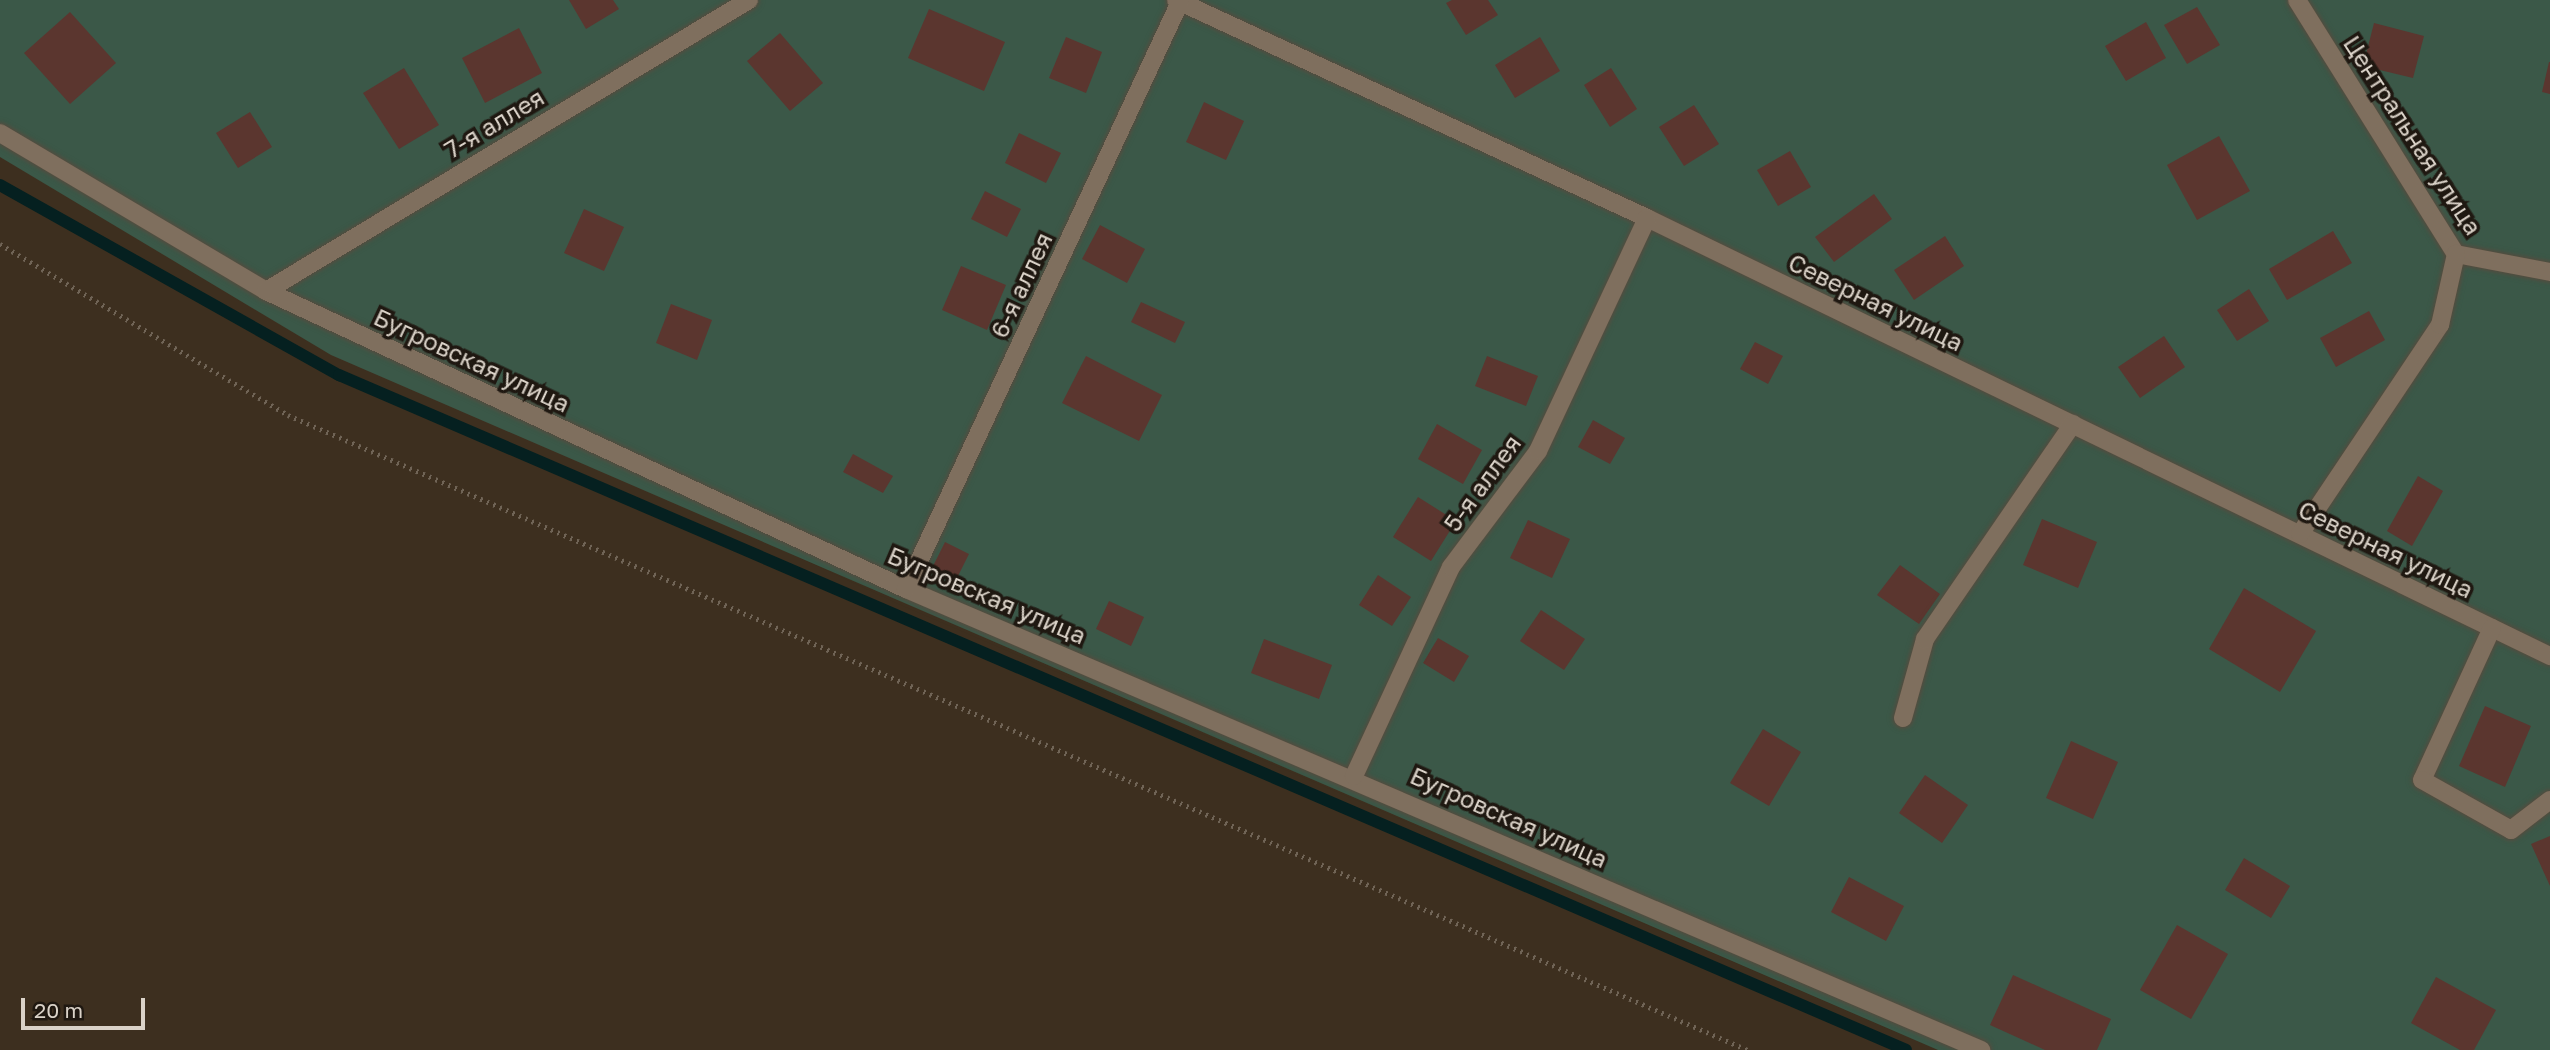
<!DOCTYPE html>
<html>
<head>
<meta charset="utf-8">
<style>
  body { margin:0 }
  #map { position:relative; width:2550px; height:1050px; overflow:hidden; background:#3d2f1f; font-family:"Golos Text",sans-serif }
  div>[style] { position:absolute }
  .green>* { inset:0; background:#3b5848 }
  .stream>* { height:12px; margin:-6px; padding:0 6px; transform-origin:6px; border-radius:6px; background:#052020 }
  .building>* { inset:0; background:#5b362f }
  .path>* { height:4.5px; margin-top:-2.25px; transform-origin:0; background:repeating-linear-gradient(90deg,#706456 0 2px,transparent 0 7px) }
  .roads { filter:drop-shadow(0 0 2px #564b3e) drop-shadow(0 0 2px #564b3e) }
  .minor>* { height:18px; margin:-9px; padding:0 9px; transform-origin:9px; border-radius:9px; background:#7f6f5e }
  span { translate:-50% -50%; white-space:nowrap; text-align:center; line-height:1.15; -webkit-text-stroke:7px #1f1811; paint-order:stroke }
  .street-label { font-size:24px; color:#dad2c8 }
  .scale { position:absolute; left:21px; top:998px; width:124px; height:32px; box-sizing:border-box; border:4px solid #dad2c8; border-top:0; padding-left:9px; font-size:21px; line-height:24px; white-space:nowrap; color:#dad2c8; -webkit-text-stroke:5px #1f1811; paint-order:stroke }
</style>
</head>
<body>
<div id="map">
  <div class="green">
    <i style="clip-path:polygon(0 0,2550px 0,2550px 1050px,1938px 1050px,331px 355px,0 157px)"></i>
  </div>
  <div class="stream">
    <i style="left:0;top:185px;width:389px;rotate:29.3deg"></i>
    <i style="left:339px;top:375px;width:1706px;rotate:23.3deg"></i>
  </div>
  <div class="building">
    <i style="clip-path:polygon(569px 0,613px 0,619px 9px,586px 29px)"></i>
    <i style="clip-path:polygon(1452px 0,1488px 0,1498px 15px,1466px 35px,1446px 3px)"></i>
    <i style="clip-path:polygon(2197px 7px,2220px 45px,2187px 64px,2164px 25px)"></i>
    <i style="clip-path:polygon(929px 9px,1005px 42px,984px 91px,908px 58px)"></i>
    <i style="clip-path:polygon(70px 12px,116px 63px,70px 104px,24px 53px)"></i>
    <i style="clip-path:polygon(2146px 22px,2166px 58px,2126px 81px,2105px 46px)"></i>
    <i style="clip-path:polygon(2374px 23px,2424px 36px,2413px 78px,2363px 66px)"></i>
    <i style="clip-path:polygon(519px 28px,542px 73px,485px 103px,462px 58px)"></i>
    <i style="clip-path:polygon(780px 33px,823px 83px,790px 111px,747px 61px)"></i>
    <i style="clip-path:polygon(1066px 37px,1102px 52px,1086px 93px,1049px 78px)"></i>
    <i style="clip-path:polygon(1540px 37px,1560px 71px,1515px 98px,1495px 65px)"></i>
    <i style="clip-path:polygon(2549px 62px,2550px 62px,2550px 94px,2542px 92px)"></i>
    <i style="clip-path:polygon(404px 68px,439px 125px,399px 149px,363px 93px)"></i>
    <i style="clip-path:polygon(1611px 68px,1637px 109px,1610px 127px,1584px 85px)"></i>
    <i style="clip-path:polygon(1204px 102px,1244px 121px,1226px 160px,1186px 142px)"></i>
    <i style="clip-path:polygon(1694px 105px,1719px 144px,1684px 166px,1659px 127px)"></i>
    <i style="clip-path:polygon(250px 112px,272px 147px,238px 168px,216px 133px)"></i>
    <i style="clip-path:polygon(1019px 133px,1061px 153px,1046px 183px,1005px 163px)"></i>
    <i style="clip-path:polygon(2219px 136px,2250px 191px,2197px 220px,2167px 165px)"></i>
    <i style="clip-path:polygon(1790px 151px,1811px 187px,1778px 206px,1757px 170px)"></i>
    <i style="clip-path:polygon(985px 191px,1021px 209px,1007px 237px,971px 219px)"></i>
    <i style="clip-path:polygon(1874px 194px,1892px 219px,1834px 262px,1815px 237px)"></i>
    <i style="clip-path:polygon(584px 209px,624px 227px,604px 271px,564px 253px)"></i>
    <i style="clip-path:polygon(1100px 225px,1145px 249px,1127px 283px,1082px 259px)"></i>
    <i style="clip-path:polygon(2333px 231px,2352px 263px,2287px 300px,2269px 269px)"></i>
    <i style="clip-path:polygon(1945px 236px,1964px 266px,1914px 300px,1894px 270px)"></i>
    <i style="clip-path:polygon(961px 266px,1006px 285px,987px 330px,942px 310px)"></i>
    <i style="clip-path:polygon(2249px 289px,2269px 321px,2237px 341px,2217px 310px)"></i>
    <i style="clip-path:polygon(1141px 302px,1185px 322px,1175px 343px,1131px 322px)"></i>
    <i style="clip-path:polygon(671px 304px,712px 320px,697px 360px,656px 343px)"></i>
    <i style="clip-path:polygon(2369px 311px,2385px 340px,2336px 367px,2320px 338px)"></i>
    <i style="clip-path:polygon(2164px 336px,2185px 367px,2140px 398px,2118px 367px)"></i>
    <i style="clip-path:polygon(1755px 342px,1783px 356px,1768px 384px,1740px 369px)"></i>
    <i style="clip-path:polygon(1086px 356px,1162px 395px,1139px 441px,1062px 403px)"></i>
    <i style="clip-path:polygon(1487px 356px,1538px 376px,1526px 406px,1475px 386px)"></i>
    <i style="clip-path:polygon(1593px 420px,1625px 438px,1610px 464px,1578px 447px)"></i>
    <i style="clip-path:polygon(1437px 424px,1482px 450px,1463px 484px,1418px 459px)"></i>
    <i style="clip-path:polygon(853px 454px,893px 476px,883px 493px,843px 472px)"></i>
    <i style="clip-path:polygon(2418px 476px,2443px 491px,2412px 546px,2387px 531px)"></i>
    <i style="clip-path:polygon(1418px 497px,1456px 521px,1431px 561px,1393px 537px)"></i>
    <i style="clip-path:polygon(2042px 519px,2097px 542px,2078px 588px,2023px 565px)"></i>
    <i style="clip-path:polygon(1528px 520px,1570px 539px,1552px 578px,1510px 558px)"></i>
    <i style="clip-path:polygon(945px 542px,969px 554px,955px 582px,931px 570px)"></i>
    <i style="clip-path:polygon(1900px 565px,1940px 594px,1919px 624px,1877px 595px)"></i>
    <i style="clip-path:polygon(1378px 575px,1411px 597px,1392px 626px,1359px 605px)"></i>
    <i style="clip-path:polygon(2244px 588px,2316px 631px,2280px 692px,2209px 649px)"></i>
    <i style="clip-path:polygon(1109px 601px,1144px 617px,1131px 646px,1096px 629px)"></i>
    <i style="clip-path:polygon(1541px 610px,1585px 639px,1564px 670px,1520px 641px)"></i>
    <i style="clip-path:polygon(1438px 638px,1469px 656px,1454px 682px,1423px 663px)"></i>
    <i style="clip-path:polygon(1264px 639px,1332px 665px,1319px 699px,1251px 673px)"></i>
    <i style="clip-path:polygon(2485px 706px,2531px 726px,2505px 787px,2459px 766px)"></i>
    <i style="clip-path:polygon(1763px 729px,1801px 752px,1769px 806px,1730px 783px)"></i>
    <i style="clip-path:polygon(2071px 741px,2118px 762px,2093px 819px,2046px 798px)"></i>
    <i style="clip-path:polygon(1925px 775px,1968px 805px,1942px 843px,1899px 813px)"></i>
    <i style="clip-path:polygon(2550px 836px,2550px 886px,2531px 844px)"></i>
    <i style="clip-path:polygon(2244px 858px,2290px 886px,2271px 918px,2225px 890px)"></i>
    <i style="clip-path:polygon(1849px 877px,1904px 906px,1886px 941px,1831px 912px)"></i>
    <i style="clip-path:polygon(2177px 925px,2228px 954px,2191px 1019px,2140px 990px)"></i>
    <i style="clip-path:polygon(2013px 975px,2111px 1019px,2097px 1050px,2045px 1050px,1990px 1025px)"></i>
    <i style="clip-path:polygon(2436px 977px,2496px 1010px,2474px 1050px,2460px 1050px,2411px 1023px)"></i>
  </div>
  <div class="path">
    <i style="left:0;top:244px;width:335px;rotate:30.7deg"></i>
    <i style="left:288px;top:415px;width:1592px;rotate:23.51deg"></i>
  </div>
  <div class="roads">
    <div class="minor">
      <i style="left:1176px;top:0;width:519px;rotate:24.84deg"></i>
      <i style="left:1647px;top:218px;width:1004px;rotate:25.88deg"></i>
      <i style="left:2297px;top:0;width:300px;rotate:58deg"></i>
      <i style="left:2456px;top:254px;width:96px;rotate:10.8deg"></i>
      <i style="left:0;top:133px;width:309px;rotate:30.7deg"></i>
      <i style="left:266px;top:291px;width:706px;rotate:24.97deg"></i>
      <i style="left:906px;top:589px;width:1170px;rotate:23.21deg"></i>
      <i style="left:266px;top:291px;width:564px;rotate:-31.07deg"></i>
      <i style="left:2300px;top:534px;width:252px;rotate:-56.2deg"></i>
      <i style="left:2440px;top:325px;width:73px;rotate:-77.3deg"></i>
      <i style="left:906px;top:589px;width:648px;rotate:-64.98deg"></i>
      <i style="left:2492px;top:628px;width:167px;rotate:114.7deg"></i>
      <i style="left:2422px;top:780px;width:102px;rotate:29.3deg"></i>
      <i style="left:2511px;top:830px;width:49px;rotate:-37.6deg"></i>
      <i style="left:1903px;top:718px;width:82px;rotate:-74.4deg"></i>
      <i style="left:1925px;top:639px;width:261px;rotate:-55.5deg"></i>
      <i style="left:1354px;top:776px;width:230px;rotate:-65.1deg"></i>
      <i style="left:1451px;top:567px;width:145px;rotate:-53.1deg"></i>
      <i style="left:1538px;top:451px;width:257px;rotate:-64.9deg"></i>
    </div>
  </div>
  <div class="street-label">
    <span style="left:494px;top:123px;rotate:-31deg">7-я аллея</span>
    <span style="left:2413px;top:135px;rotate:57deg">Центральная улица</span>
    <span style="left:1021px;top:285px;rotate:-65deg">6-я аллея</span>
    <span style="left:1876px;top:302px;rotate:26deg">Северная улица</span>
    <span style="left:472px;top:360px;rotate:25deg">Бугровская улица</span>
    <span style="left:1482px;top:483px;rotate:-54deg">5-я аллея</span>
    <span style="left:2386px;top:549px;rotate:26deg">Северная улица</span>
    <span style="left:987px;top:595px;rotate:23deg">Бугровская улица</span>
    <span style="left:1509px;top:817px;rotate:24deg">Бугровская улица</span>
  </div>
  <div class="scale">20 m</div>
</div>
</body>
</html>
